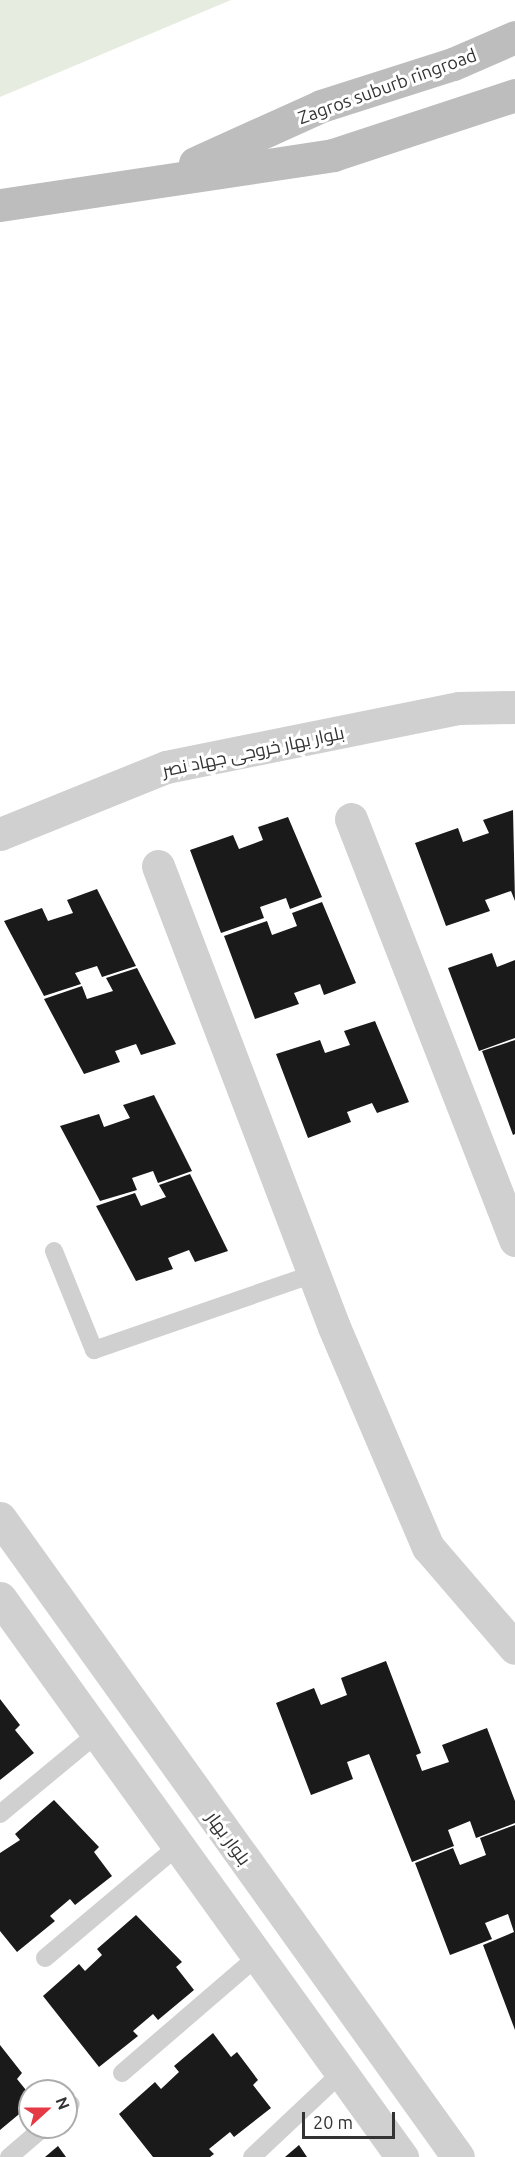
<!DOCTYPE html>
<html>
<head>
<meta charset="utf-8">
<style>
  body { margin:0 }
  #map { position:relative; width:515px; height:2157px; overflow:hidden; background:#fff; font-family:Ubuntu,Cairo,sans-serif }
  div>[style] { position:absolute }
  .green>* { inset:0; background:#e6ecdf }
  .building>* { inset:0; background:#1a1a1a }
  .lane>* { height:18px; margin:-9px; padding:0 9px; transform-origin:9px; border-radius:9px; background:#d0d0d0 }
  .street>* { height:33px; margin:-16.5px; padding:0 16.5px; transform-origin:16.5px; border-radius:16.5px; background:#d0d0d0 }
  .secondary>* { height:33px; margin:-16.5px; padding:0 16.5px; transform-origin:16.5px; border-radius:16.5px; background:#bdbdbd }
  span { translate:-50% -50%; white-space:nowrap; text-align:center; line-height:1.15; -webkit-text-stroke:6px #fff; paint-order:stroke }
  .street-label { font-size:18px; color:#333 }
  .north { position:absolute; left:18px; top:2079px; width:60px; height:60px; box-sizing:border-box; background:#fff; border:2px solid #adadad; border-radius:50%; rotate:69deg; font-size:16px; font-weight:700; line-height:24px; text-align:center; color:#333 }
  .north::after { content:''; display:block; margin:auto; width:21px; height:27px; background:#e63946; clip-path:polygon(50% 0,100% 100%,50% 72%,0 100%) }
  .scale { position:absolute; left:302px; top:2112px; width:93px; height:27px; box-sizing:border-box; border:3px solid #333; border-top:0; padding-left:8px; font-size:18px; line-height:21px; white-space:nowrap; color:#333; -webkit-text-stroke:4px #fff; paint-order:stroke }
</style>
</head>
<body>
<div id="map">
  <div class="green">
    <i style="clip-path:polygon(0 0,231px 0,0 97px)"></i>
  </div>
  <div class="building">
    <i style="clip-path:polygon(513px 810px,515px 901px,511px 891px,485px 900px,490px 911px,446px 926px,415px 843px,458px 828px,463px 842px,489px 833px,483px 820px)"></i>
    <i style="clip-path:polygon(288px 817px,322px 897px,290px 909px,286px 898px,260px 907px,264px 918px,221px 933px,190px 850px,233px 835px,239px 849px,263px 840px,258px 827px)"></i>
    <i style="clip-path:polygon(97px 889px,136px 966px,102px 977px,97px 966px,75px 973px,81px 984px,44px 996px,4px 921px,42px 908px,48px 921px,73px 913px,67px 900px)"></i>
    <i style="clip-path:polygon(322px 902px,356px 983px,324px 995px,320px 984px,294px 993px,299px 1004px,255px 1019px,224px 936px,267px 921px,272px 935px,297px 926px,292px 913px)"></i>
    <i style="clip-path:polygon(492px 953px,497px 967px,515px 960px,515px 1038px,479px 1051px,448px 968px)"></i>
    <i style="clip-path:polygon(137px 968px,176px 1044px,141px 1055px,136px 1044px,115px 1051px,120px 1062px,84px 1074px,44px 999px,82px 986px,87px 999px,113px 991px,106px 978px)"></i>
    <i style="clip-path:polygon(375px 1021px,409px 1102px,377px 1113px,372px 1103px,347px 1112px,351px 1122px,308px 1138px,276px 1054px,320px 1040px,325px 1053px,350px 1045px,344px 1031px)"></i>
    <i style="clip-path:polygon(515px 1040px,515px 1134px,513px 1135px,482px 1051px)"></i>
    <i style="clip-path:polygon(154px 1095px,192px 1171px,158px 1183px,153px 1171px,132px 1178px,137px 1190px,100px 1201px,60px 1126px,99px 1114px,104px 1127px,130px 1118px,123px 1105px)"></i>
    <i style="clip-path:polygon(190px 1174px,228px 1251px,195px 1262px,189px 1250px,168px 1258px,173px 1269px,136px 1281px,96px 1206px,135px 1193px,141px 1206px,166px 1197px,159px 1185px)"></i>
    <i style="clip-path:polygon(386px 1661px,421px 1753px,416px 1755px,422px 1771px,449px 1762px,442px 1745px,487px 1728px,515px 1801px,515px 1823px,476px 1838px,470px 1821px,448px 1830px,454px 1846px,412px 1862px,369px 1754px,347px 1762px,353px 1779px,311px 1795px,276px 1703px,314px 1688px,321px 1705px,347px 1695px,341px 1678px)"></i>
    <i style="clip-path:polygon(0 1699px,20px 1725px,15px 1730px,34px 1753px,0 1780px)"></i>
    <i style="clip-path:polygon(54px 1800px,99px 1847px,94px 1852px,112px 1876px,75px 1905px,70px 1899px,50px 1916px,55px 1921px,17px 1952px,0 1931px,0 1853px,20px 1840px,15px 1834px)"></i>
    <i style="clip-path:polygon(515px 1825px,515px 2030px,483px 1945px,514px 1932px,508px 1914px,485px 1923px,492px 1939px,450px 1955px,415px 1863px,453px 1848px,460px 1865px,486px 1855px,480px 1838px)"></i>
    <i style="clip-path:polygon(136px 1915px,182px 1962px,176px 1967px,194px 1990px,158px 2020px,153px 2014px,133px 2031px,138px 2036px,99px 2067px,43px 1996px,79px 1964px,85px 1971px,102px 1955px,97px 1949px)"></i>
    <i style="clip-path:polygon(213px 2033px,231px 2057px,237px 2052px,258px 2080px,253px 2085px,271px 2108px,234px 2137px,230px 2132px,209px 2149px,214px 2154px,210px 2157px,153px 2157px,119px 2114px,155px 2082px,161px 2089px,179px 2072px,174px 2066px)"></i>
    <i style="clip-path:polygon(0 2045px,22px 2073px,17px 2079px,30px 2095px,30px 2105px,0 2130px)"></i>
    <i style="clip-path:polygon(299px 2145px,307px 2157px,285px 2157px)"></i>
    <i style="clip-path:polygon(58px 2146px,66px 2157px,45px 2157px)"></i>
  </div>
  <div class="lane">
    <i style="left:54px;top:1251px;width:107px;rotate:68deg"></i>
    <i style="left:94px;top:1350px;width:233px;rotate:-19.1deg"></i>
    <i style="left:0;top:1814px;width:127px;rotate:-39.6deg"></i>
    <i style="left:45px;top:1958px;width:174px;rotate:-40.1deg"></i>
    <i style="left:122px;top:2073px;width:179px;rotate:-40.7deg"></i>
    <i style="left:66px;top:2108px;width:6px;rotate:-39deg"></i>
    <i style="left:9px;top:2157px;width:46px;rotate:-40.6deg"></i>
    <i style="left:252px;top:2157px;width:122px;rotate:-43.3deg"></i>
  </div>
  <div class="street">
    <i style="left:351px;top:819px;width:452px;rotate:68.7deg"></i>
    <i style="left:0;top:834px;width:179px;rotate:-22deg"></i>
    <i style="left:166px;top:767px;width:299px;rotate:-11.4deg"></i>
    <i style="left:459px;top:708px;width:56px;rotate:-1deg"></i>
    <i style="left:158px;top:866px;width:493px;rotate:69.1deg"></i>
    <i style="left:334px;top:1327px;width:239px;rotate:66.9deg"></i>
    <i style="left:428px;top:1547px;width:133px;rotate:49.3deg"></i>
    <i style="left:0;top:1518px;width:786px;rotate:54.37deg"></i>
    <i style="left:0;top:1598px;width:689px;rotate:54.28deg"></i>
  </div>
  <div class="secondary">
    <i style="left:195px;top:163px;width:138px;rotate:-24.3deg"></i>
    <i style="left:321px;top:106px;width:139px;rotate:-17.7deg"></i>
    <i style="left:453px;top:64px;width:68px;rotate:-23.5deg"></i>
    <i style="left:0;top:205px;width:337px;rotate:-8.5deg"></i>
    <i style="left:333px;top:155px;width:192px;rotate:-18.2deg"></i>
  </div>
  <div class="street-label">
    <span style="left:387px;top:86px;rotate:-20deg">Zagros suburb ringroad</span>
    <span style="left:253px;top:751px;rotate:-12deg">بلوار بهار خروجی جهاد نصر</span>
    <span style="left:229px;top:1838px;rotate:54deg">بلوار بهار</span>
  </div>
  <div class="north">N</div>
  <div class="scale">20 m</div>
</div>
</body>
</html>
